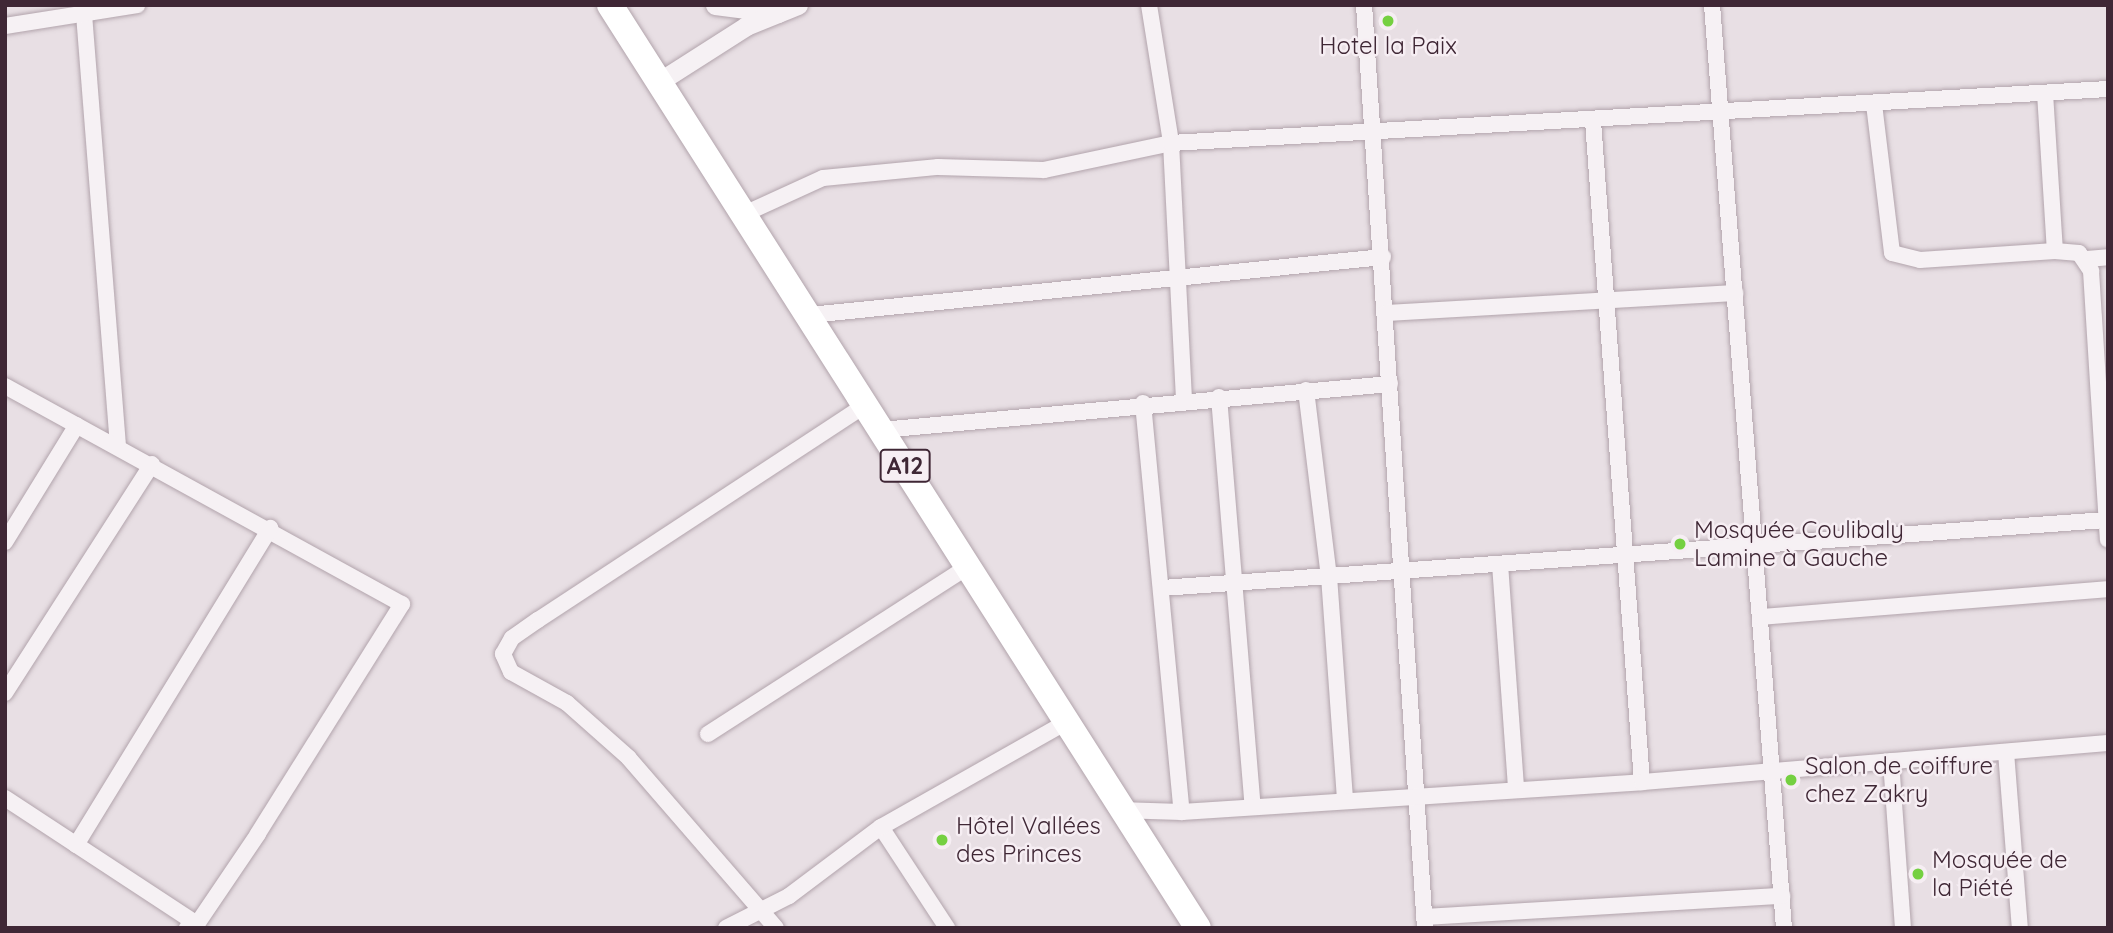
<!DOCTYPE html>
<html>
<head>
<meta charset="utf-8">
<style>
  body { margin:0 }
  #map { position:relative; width:2113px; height:933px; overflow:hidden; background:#e8dfe4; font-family:Quicksand,sans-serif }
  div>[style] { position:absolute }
  .roads { filter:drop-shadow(0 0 2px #b2a4ac) drop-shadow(0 0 2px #b2a4ac) }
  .minor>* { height:16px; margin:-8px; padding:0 8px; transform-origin:8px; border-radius:8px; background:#f6f1f4 }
  .tertiary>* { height:19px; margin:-9.5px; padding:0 9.5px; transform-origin:9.5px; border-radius:9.5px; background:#f6f1f4 }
  .primary>* { height:26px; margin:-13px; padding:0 13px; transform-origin:13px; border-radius:13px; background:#fff }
  .dots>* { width:19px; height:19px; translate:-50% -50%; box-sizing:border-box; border:4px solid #f6eef3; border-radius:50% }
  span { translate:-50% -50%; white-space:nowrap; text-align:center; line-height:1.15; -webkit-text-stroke:5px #f6eef3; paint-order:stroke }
  .shield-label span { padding:2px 5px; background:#f6eef3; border:2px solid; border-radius:5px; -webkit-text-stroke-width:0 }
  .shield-label { font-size:23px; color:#3f2735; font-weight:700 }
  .poi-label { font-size:24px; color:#3f2735 }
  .left { translate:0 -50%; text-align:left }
  .frame { position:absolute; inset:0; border:7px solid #3f2735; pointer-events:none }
</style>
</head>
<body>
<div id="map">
  <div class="roads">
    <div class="minor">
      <i style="left:1149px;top:5px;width:140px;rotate:80.9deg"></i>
      <i style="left:1171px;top:143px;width:256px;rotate:87.1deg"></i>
      <i style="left:1364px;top:5px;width:925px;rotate:86.22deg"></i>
      <i style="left:1712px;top:5px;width:926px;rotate:85.54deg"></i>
      <i style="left:84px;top:14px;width:433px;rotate:85.5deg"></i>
      <i style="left:5px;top:26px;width:134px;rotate:-9deg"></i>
      <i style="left:2045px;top:93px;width:158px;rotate:86.4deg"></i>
      <i style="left:2055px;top:251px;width:24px;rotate:5deg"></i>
      <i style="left:2079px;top:253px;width:22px;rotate:56deg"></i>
      <i style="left:2091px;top:271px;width:269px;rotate:86.4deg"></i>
      <i style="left:1874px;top:104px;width:150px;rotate:83.1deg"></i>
      <i style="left:1892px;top:253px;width:29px;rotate:14deg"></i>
      <i style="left:1920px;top:260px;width:135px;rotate:-3.8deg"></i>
      <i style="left:1593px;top:121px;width:663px;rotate:85.76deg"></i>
      <i style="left:742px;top:215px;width:89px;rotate:-24.6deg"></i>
      <i style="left:823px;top:178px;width:116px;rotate:-5.5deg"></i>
      <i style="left:938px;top:167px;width:106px;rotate:1.6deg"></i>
      <i style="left:1044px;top:170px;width:130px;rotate:-12deg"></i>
      <i style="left:1171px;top:143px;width:939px;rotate:-3.3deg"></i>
      <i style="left:2087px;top:259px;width:21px;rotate:-5deg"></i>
      <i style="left:1386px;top:313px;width:350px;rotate:-3.3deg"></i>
      <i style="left:810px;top:315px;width:576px;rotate:-5.78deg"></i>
      <i style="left:5px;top:386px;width:453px;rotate:28.8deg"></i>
      <i style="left:402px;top:604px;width:271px;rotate:122.1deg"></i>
      <i style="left:258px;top:834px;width:109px;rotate:124.1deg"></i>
      <i style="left:197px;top:924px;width:11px;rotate:158deg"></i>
      <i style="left:1306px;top:390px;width:187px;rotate:83deg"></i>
      <i style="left:1329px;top:576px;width:225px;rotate:85.9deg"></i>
      <i style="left:1219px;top:397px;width:411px;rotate:85.3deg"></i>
      <i style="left:1143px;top:403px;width:411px;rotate:84.6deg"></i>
      <i style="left:881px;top:430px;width:511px;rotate:-5.16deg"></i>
      <i style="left:5px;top:542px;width:137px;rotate:-58.4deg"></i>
      <i style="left:1500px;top:564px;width:225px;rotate:85.9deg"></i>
      <i style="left:1162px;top:588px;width:947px;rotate:-4.12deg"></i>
      <i style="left:1761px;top:617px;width:348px;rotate:-4.6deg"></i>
      <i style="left:5px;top:693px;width:272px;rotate:-57.3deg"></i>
      <i style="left:708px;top:734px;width:312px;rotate:-32.8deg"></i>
      <i style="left:2006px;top:752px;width:177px;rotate:85.5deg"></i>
      <i style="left:1891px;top:761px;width:167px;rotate:85.9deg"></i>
      <i style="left:5px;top:798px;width:230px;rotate:33.3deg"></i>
      <i style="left:1119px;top:810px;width:63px;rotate:1.8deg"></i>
      <i style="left:1182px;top:812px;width:461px;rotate:-3.7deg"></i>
      <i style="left:1642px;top:782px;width:468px;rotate:-4.8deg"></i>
      <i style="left:881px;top:827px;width:121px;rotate:56.8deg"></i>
      <i style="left:76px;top:845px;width:372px;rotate:-58.5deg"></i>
      <i style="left:1424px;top:917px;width:359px;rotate:-3.4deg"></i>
      <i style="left:726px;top:928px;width:71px;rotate:-26.9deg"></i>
      <i style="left:789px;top:896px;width:115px;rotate:-36.9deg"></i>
      <i style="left:881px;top:827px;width:211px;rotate:-29.5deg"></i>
      <i style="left:776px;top:928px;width:225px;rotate:-130.9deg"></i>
      <i style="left:629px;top:758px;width:83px;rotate:-138.4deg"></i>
      <i style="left:567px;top:703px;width:64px;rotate:-151deg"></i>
      <i style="left:511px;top:672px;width:20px;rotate:-114deg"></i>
      <i style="left:503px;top:654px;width:18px;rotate:-61deg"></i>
      <i style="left:512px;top:638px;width:32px;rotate:-35deg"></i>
      <i style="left:538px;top:620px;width:390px;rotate:-33.3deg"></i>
    </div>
    <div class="tertiary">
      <i style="left:715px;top:5px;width:63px;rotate:7.4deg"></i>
      <i style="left:657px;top:83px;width:106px;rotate:-32.6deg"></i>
      <i style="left:746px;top:26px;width:56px;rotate:-22deg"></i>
    </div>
    <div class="primary">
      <i style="left:610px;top:5px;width:1094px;rotate:57.5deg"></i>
    </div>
  </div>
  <div class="dots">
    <i style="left:1388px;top:21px;background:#75d041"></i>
    <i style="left:1680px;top:544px;background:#75d041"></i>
    <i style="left:1791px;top:780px;background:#75d041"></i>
    <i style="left:942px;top:840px;background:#75d041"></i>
    <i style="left:1918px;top:874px;background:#75d041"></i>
  </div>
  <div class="shield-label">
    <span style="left:905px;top:466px">A12</span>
  </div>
  <div class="poi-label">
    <span style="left:1388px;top:46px">Hotel la Paix</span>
    <span class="left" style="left:1694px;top:544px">Mosquée Coulibaly<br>Lamine à Gauche</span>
    <span class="left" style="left:1805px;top:780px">Salon de coiffure<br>chez Zakry</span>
    <span class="left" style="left:956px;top:840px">Hôtel Vallées<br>des Princes</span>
    <span class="left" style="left:1932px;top:874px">Mosquée de<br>la Piété</span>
  </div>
  <div class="frame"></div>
</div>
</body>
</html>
